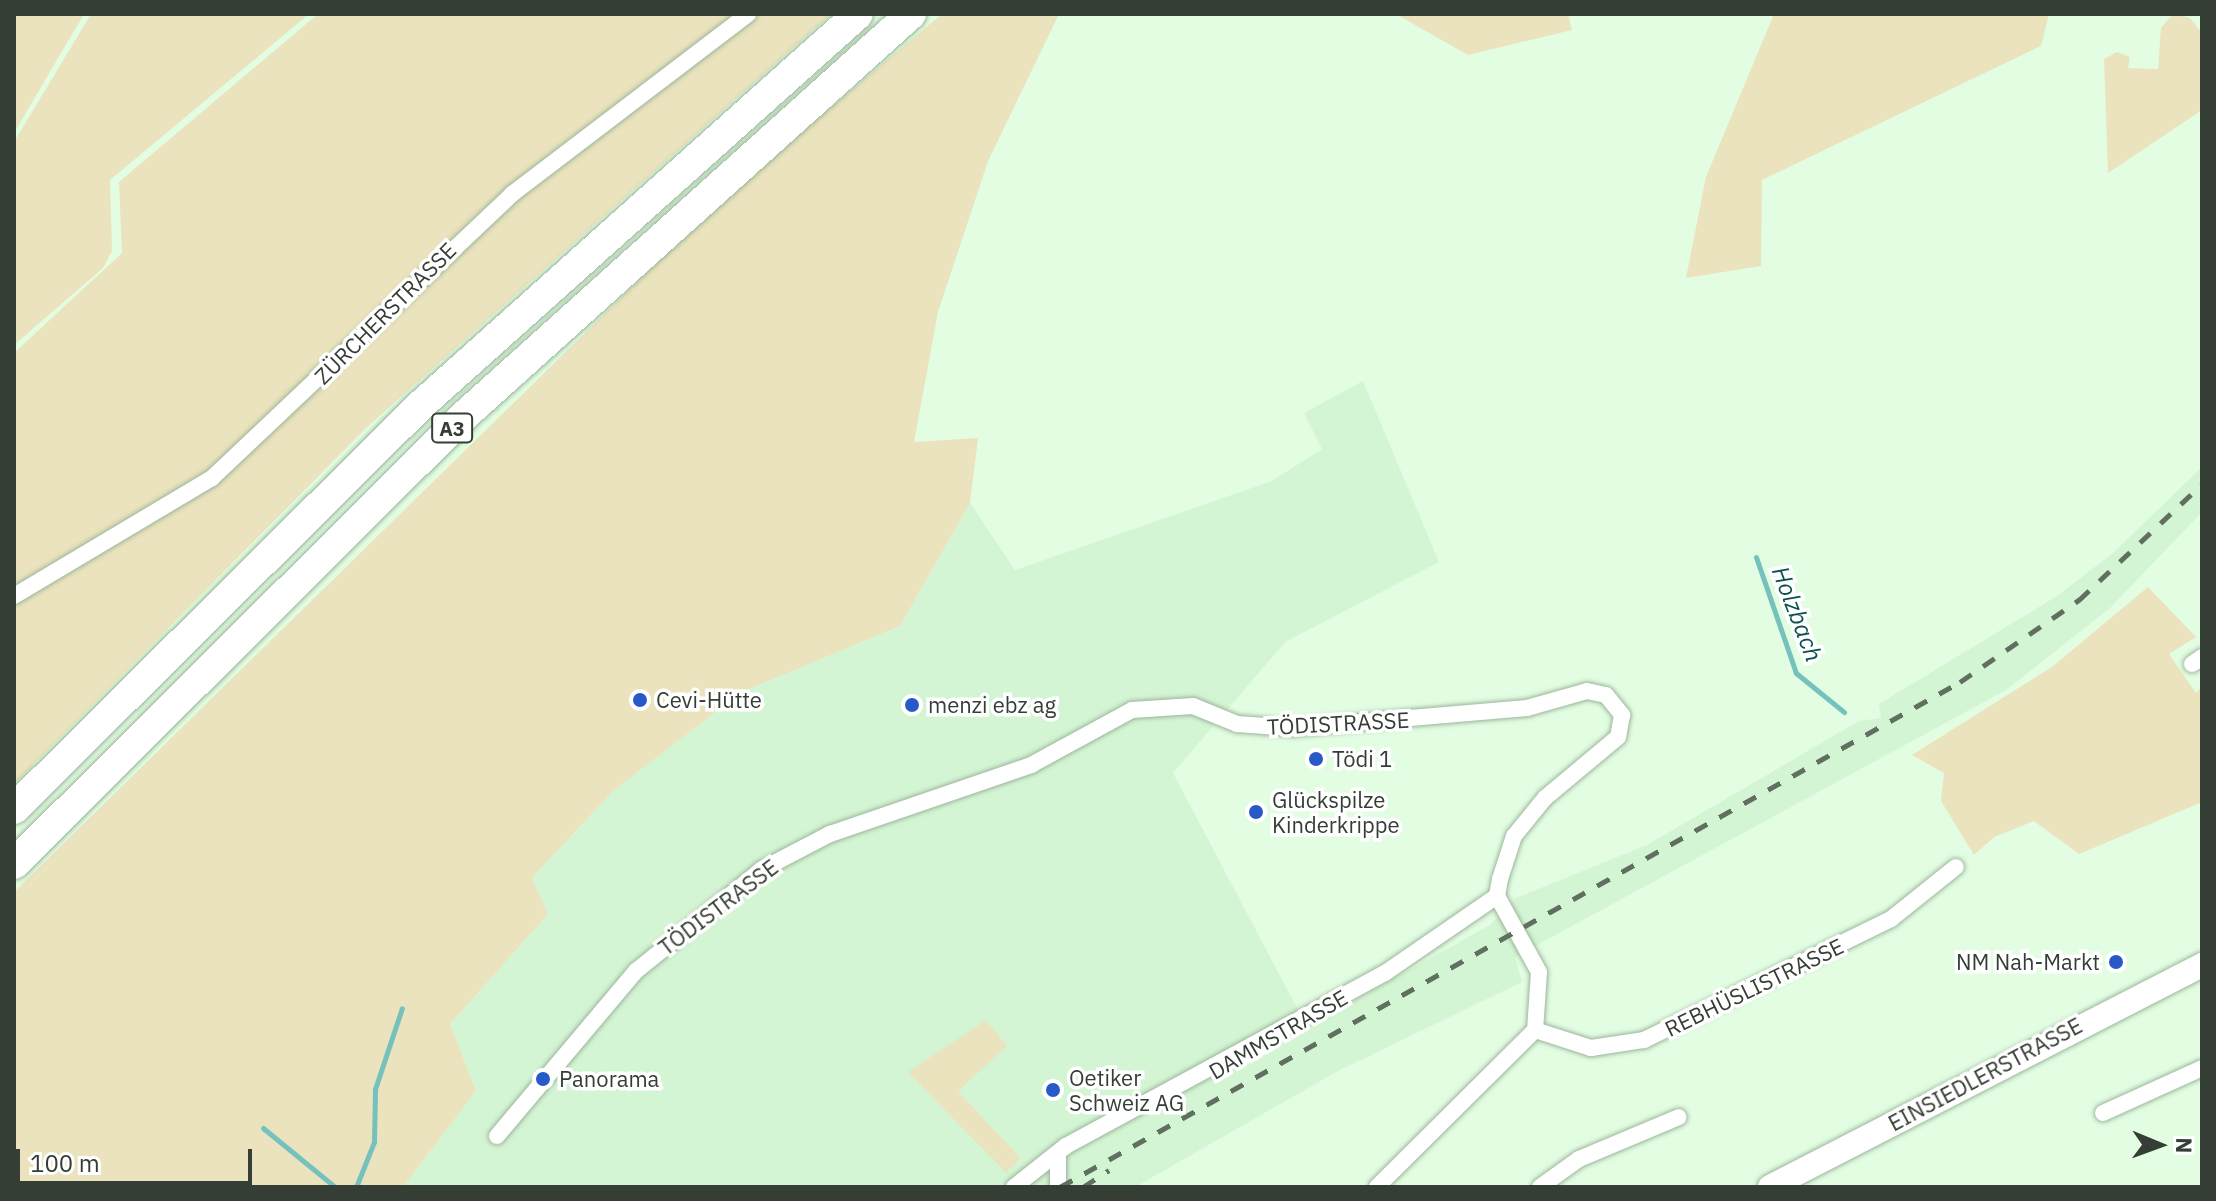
<!DOCTYPE html>
<html>
<head>
<meta charset="utf-8">
<style>
  body { margin:0 }
  #map { position:relative; width:2216px; height:1201px; overflow:hidden; background:#e2fde2; font-family:"IBM Plex Sans",sans-serif }
  div>[style] { position:absolute }
  .built>* { inset:0; background:#d4f5d4 }
  .green>* { inset:0; background:#eae3bd }
  .stream>* { height:5px; margin:-2.5px; padding:0 2.5px; transform-origin:2.5px; border-radius:2.5px; background:#74c1bd }
  .roads { filter:drop-shadow(0 0 2px #9cb69c) drop-shadow(0 0 2px #9cb69c) }
  .street>* { height:16px; margin:-8px; padding:0 8px; transform-origin:8px; border-radius:8px; background:#fff }
  .secondary>* { height:24px; margin:-12px; padding:0 12px; transform-origin:12px; border-radius:12px; background:#fff }
  .highway>* { height:30px; margin:-15px; padding:0 15px; transform-origin:15px; border-radius:15px; background:#fff }
  .rail>* { height:5px; margin-top:-2.5px; transform-origin:0; background:repeating-linear-gradient(90deg,#606f60 0 14px,transparent 0 28px) }
  .dots>* { width:22px; height:22px; translate:-50% -50%; box-sizing:border-box; border:4px solid #fff; border-radius:50% }
  span { translate:-50% -50%; white-space:nowrap; text-align:center; line-height:1.15; -webkit-text-stroke:7px #fff; paint-order:stroke }
  .shield-label span { padding:2px 6px; background:#fff; border:2px solid; border-radius:6px; -webkit-text-stroke-width:0 }
  .shield-label { font-size:20px; color:#343e34; font-weight:700 }
  .street-label { font-size:22px; color:#343e34 }
  .poi-label { font-size:22px; color:#343e34 }
  .left { translate:0 -50%; text-align:left }
  .right { translate:-100% -50%; text-align:right }
  .water-label { font-size:24px; color:#0b514f; font-style:italic }
  .frame { position:absolute; inset:0; border:16px solid #343e34; pointer-events:none }
  .north { position:absolute; left:2120px; top:1105px; width:80px; height:80px; -webkit-text-stroke:6px #fff; paint-order:stroke; rotate:91deg; font-size:22px; font-weight:700; line-height:32px; text-align:center; color:#343e34 }
  .north::after { content:''; display:block; margin:auto; width:28px; height:36px; background:#343e34; clip-path:polygon(50% 0,100% 100%,50% 72%,0 100%) }
  .scale { position:absolute; left:16px; top:1149px; width:236px; height:36px; box-sizing:border-box; border:4px solid #343e34; border-top:0; padding-left:10px; font-size:24px; line-height:28px; white-space:nowrap; color:#343e34; -webkit-text-stroke:6px #fff; paint-order:stroke }
</style>
</head>
<body>
<div id="map">
  <div class="built">
    <i style="clip-path:polygon(1363px 381px,1439px 562px,1285px 642px,1173px 773px,1307px 1027px,1490px 925px,1516px 898px,1647px 845px,1859px 721px,1881px 718px,1879px 704px,2057px 596px,2113px 553px,2202px 467px,2202px 512px,2110px 608px,2006px 690px,1515px 957px,1522px 982px,1338px 1071px,1135px 1187px,403px 1187px,476px 1091px,450px 1024px,548px 914px,532px 878px,612px 792px,740px 693px,900px 626px,970px 503px,1015px 570px,1272px 481px,1322px 449px,1304px 413px)"></i>
  </div>
  <div class="green">
    <i style="clip-path:polygon(14px 14px,84px 14px,14px 133px)"></i>
    <i style="clip-path:polygon(91px 14px,309px 14px,110px 180px,112px 251px,103px 268px,14px 345px,14px 142px)"></i>
    <i style="clip-path:polygon(318px 14px,831px 14px,367px 427px,14px 784px,14px 353px,122px 253px,119px 182px)"></i>
    <i style="clip-path:polygon(942px 14px,1059px 14px,988px 161px,938px 312px,914px 442px,978px 438px,970px 503px,900px 626px,740px 693px,612px 792px,532px 878px,548px 914px,450px 1024px,476px 1091px,403px 1187px,14px 1187px,14px 892px,727px 194px)"></i>
    <i style="clip-path:polygon(1396px 14px,1568px 14px,1572px 30px,1468px 55px)"></i>
    <i style="clip-path:polygon(1774px 14px,2049px 14px,2041px 46px,1762px 180px,1761px 266px,1686px 278px,1706px 177px)"></i>
    <i style="clip-path:polygon(2173px 14px,2190px 18px,2202px 33px,2202px 110px,2108px 173px,2104px 59px,2117px 52px,2130px 57px,2128px 68px,2158px 69px,2161px 28px)"></i>
    <i style="clip-path:polygon(2148px 587px,2196px 637px,2169px 654px,2196px 693px,2202px 687px,2202px 802px,2079px 854px,2034px 821px,1994px 837px,1974px 855px,1941px 801px,1944px 773px,1912px 755px,2052px 667px)"></i>
    <i style="clip-path:polygon(986px 1020px,1007px 1046px,958px 1091px,1020px 1158px,1006px 1173px,908px 1072px)"></i>
  </div>
  <div class="stream">
    <i style="left:1756px;top:557px;width:123px;rotate:71deg"></i>
    <i style="left:1796px;top:673px;width:62px;rotate:39.1deg"></i>
    <i style="left:263px;top:1128px;width:93px;rotate:39.3deg"></i>
    <i style="left:356px;top:1187px;width:48px;rotate:-68.2deg"></i>
    <i style="left:374px;top:1142px;width:53px;rotate:-88.9deg"></i>
    <i style="left:375px;top:1089px;width:85px;rotate:-71.6deg"></i>
  </div>
  <div class="roads">
    <div class="street">
      <i style="left:14px;top:596px;width:230px;rotate:-30.8deg"></i>
      <i style="left:212px;top:478px;width:413px;rotate:-43.4deg"></i>
      <i style="left:512px;top:194px;width:297px;rotate:-37.3deg"></i>
      <i style="left:2192px;top:664px;width:12px;rotate:-35deg"></i>
      <i style="left:1535px;top:1030px;width:59px;rotate:17.8deg"></i>
      <i style="left:1591px;top:1048px;width:54px;rotate:-8.6deg"></i>
      <i style="left:1644px;top:1040px;width:275px;rotate:-26.1deg"></i>
      <i style="left:1891px;top:919px;width:83px;rotate:-38.7deg"></i>
      <i style="left:2103px;top:1113px;width:109px;rotate:-24.4deg"></i>
      <i style="left:497px;top:1136px;width:216px;rotate:-49.9deg"></i>
      <i style="left:636px;top:971px;width:161px;rotate:-38.9deg"></i>
      <i style="left:761px;top:870px;width:78px;rotate:-27.6deg"></i>
      <i style="left:830px;top:834px;width:213px;rotate:-18.9deg"></i>
      <i style="left:1031px;top:765px;width:115px;rotate:-28.6deg"></i>
      <i style="left:1132px;top:710px;width:61px;rotate:-3.8deg"></i>
      <i style="left:1193px;top:706px;width:48px;rotate:22.2deg"></i>
      <i style="left:1237px;top:724px;width:56px;rotate:4.1deg"></i>
      <i style="left:1293px;top:728px;width:235px;rotate:-4.9deg"></i>
      <i style="left:1527px;top:708px;width:62px;rotate:-15.8deg"></i>
      <i style="left:1587px;top:691px;width:19px;rotate:12deg"></i>
      <i style="left:1606px;top:695px;width:26px;rotate:51deg"></i>
      <i style="left:1622px;top:715px;width:22px;rotate:100deg"></i>
      <i style="left:1618px;top:737px;width:95px;rotate:140.1deg"></i>
      <i style="left:1545px;top:798px;width:49px;rotate:129.2deg"></i>
      <i style="left:1514px;top:836px;width:45px;rotate:108deg"></i>
      <i style="left:1500px;top:879px;width:17px;rotate:100deg"></i>
      <i style="left:1497px;top:896px;width:87px;rotate:61.1deg"></i>
      <i style="left:1539px;top:972px;width:58px;rotate:93.9deg"></i>
      <i style="left:1535px;top:1030px;width:223px;rotate:135.2deg"></i>
      <i style="left:1014px;top:1187px;width:66px;rotate:-38.3deg"></i>
      <i style="left:1066px;top:1146px;width:363px;rotate:-28.5deg"></i>
      <i style="left:1385px;top:973px;width:136px;rotate:-34.5deg"></i>
      <i style="left:1058px;top:1187px;width:28px;rotate:-90deg"></i>
      <i style="left:1540px;top:1187px;width:48px;rotate:-35.7deg"></i>
      <i style="left:1579px;top:1159px;width:108px;rotate:-22.8deg"></i>
    </div>
    <div class="secondary">
      <i style="left:1770px;top:1187px;width:486px;rotate:-27.2deg"></i>
    </div>
    <div class="highway">
      <i style="left:14px;top:809px;width:573px;rotate:-44.79deg"></i>
      <i style="left:421px;top:405px;width:586px;rotate:-41.82deg"></i>
      <i style="left:14px;top:864px;width:636px;rotate:-44.87deg"></i>
      <i style="left:465px;top:415px;width:600px;rotate:-41.96deg"></i>
    </div>
  </div>
  <div class="rail">
    <i style="left:1060px;top:1187px;width:1032px;rotate:-29.3deg"></i>
    <i style="left:1960px;top:682px;width:145px;rotate:-34.6deg"></i>
    <i style="left:2079px;top:600px;width:169px;rotate:-43.3deg"></i>
    <i style="left:1083px;top:1187px;width:31px;rotate:-33deg"></i>
  </div>
  <div class="dots">
    <i style="left:640px;top:700px;background:#275ac8"></i>
    <i style="left:912px;top:705px;background:#275ac8"></i>
    <i style="left:1316px;top:759px;background:#275ac8"></i>
    <i style="left:1256px;top:812px;background:#275ac8"></i>
    <i style="left:2116px;top:962px;background:#275ac8"></i>
    <i style="left:543px;top:1079px;background:#275ac8"></i>
    <i style="left:1053px;top:1090px;background:#275ac8"></i>
  </div>
  <div class="shield-label">
    <span style="left:452px;top:428px">A3</span>
  </div>
  <div class="street-label">
    <span style="left:385px;top:313px;rotate:-45deg">ZÜRCHERSTRASSE</span>
    <span style="left:1338px;top:723px;rotate:-3deg">TÖDISTRASSE</span>
    <span style="left:718px;top:907px;rotate:-37deg">TÖDISTRASSE</span>
    <span style="left:1754px;top:987px;rotate:-26deg">REBHÜSLISTRASSE</span>
    <span style="left:1278px;top:1034px;rotate:-30deg">DAMMSTRASSE</span>
    <span style="left:1985px;top:1074px;rotate:-28deg">EINSIEDLERSTRASSE</span>
  </div>
  <div class="poi-label">
    <span class="left" style="left:656px;top:700px">Cevi-Hütte</span>
    <span class="left" style="left:928px;top:705px">menzi ebz ag</span>
    <span class="left" style="left:1332px;top:759px">Tödi 1</span>
    <span class="left" style="left:1272px;top:812px">Glückspilze<br>Kinderkrippe</span>
    <span class="right" style="left:2100px;top:962px">NM Nah-Markt</span>
    <span class="left" style="left:1069px;top:1090px">Oetiker<br>Schweiz AG</span>
    <span class="left" style="left:559px;top:1079px">Panorama</span>
  </div>
  <div class="water-label">
    <span style="left:1797px;top:614px;rotate:69deg">Holzbach</span>
  </div>
  <div class="frame"></div>
  <div class="north">N</div>
  <div class="scale">100 m</div>
</div>
</body>
</html>
